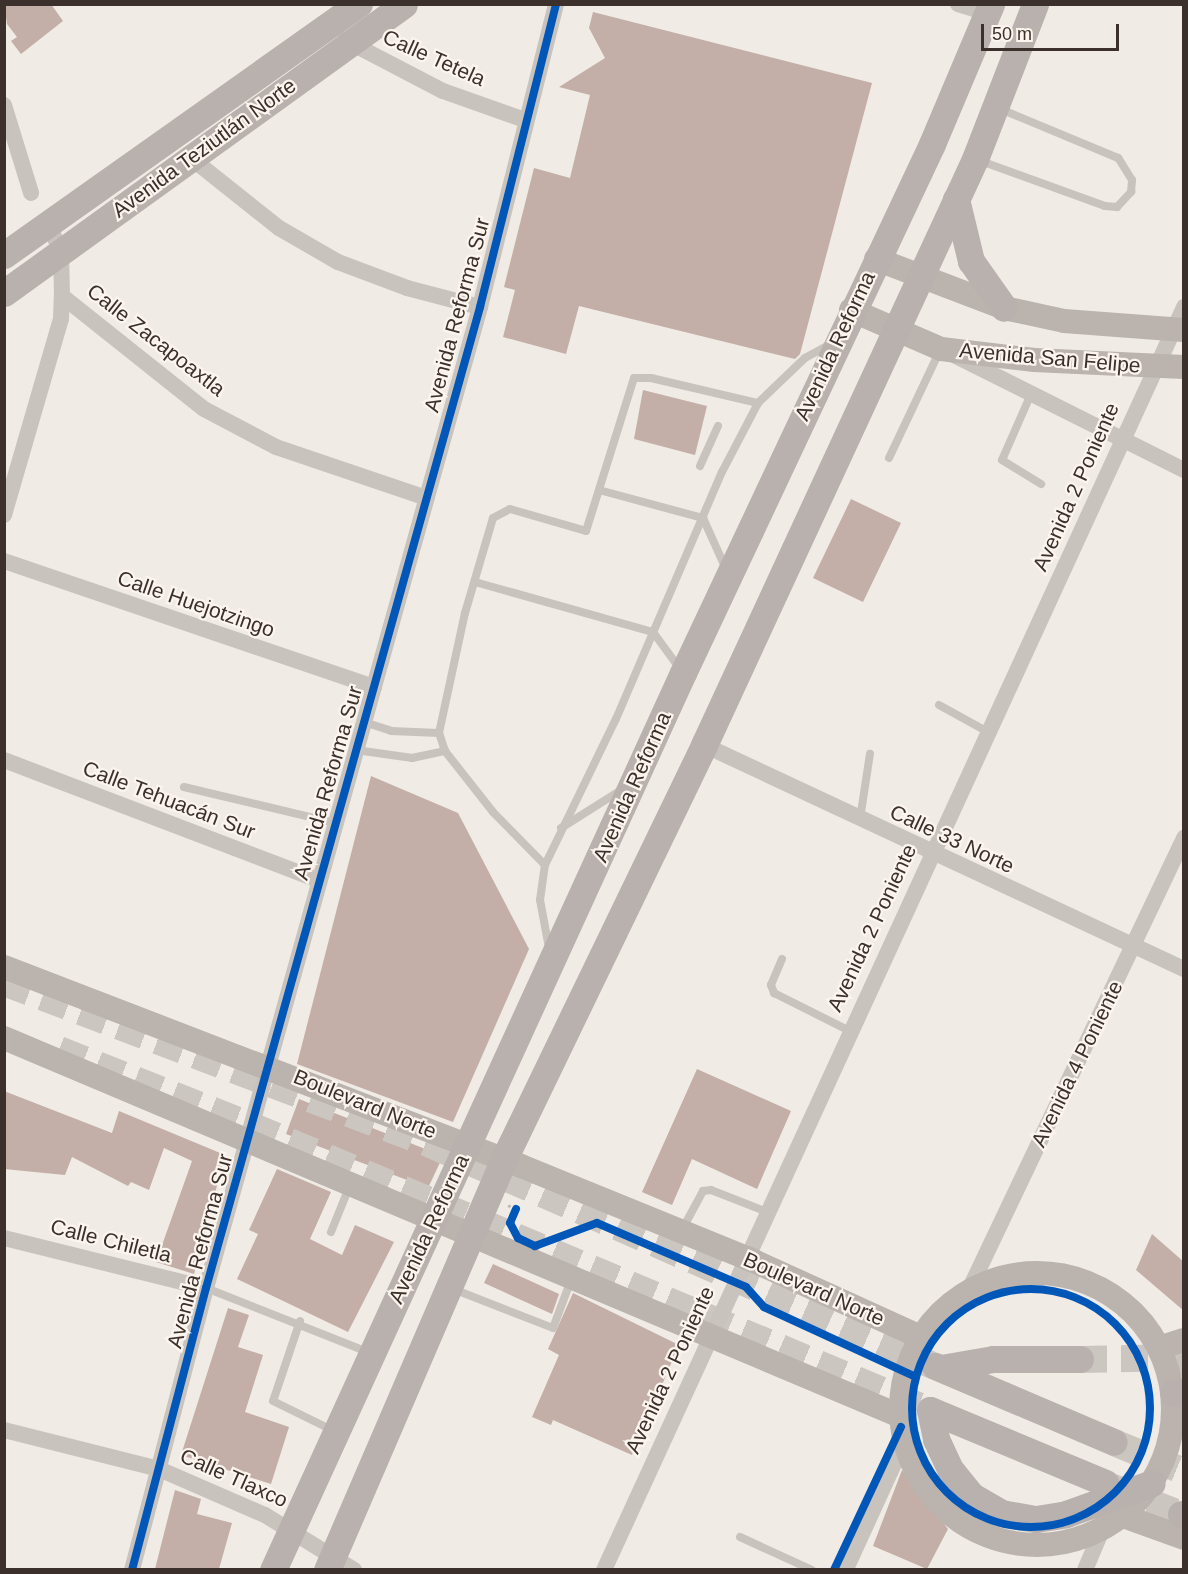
<!DOCTYPE html>
<html>
<head>
<meta charset="utf-8">
<style>
  body { margin:0 }
  #map { position:relative; width:1188px; height:1574px; overflow:hidden; background:#f0ebe5; font-family:Helvetica,sans-serif }
  div>[style] { position:absolute }
  .building>* { inset:0; background:#c3afa7 }
  .primary-tunnel>* { height:27px; margin-top:-13.5px; transform-origin:0; background:repeating-linear-gradient(90deg,#ccc6c0 0 27px,transparent 0 41px) }
  .path>* { height:3px; margin-top:-1.5px; transform-origin:0; background:repeating-linear-gradient(90deg,#c2bbb6 0 3px,transparent 0 6px) }
  .service>* { height:8px; margin:-4px; padding:0 4px; transform-origin:4px; border-radius:4px; background:#c9c3be }
  .minor>* { height:16px; margin:-8px; padding:0 8px; transform-origin:8px; border-radius:8px; background:#c9c3be }
  .tertiary>* { height:21px; margin:-10.5px; padding:0 10.5px; transform-origin:10.5px; border-radius:10.5px; background:#c9c3be }
  .secondary>* { height:24px; margin:-12px; padding:0 12px; transform-origin:12px; border-radius:12px; background:#bab3ae }
  .secondary>.ring { margin:-12px; padding:0; box-sizing:content-box; background:none; border:24px solid #bab3ae; border-radius:50% }
  .primary>* { height:27px; margin:-13.5px; padding:0 13.5px; transform-origin:13.5px; border-radius:13.5px; background:#b8b1ad }
  .cycleway>* { height:8px; margin:-4px; padding:0 4px; transform-origin:4px; border-radius:4px; background:#0057b8 }
  .cycleway>.ring { margin:-4px; padding:0; box-sizing:content-box; background:none; border:8px solid #0057b8; border-radius:50% }
  span { translate:-50% -50%; white-space:nowrap; text-align:center; line-height:1.15; -webkit-text-stroke:4.5px #fbf5ee; paint-order:stroke }
  .street-label { font-size:21px; color:#3b302b }
  .frame { position:absolute; inset:0; border:6px solid #3b302b; pointer-events:none }
  .scale { position:absolute; left:981px; top:24px; width:138px; height:27px; box-sizing:border-box; border:3px solid #3b302b; border-top:0; padding-left:8px; font-size:18px; line-height:21px; white-space:nowrap; color:#3b302b; -webkit-text-stroke:4px #fbf5ee; paint-order:stroke }
</style>
</head>
<body>
<div id="map">
  <div class="building">
    <i style="clip-path:polygon(4px 4px,51px 4px,63px 21px,21px 54px,11px 41px,17px 37px,7px 24px)"></i>
    <i style="clip-path:polygon(593px 12px,872px 83px,800px 354px,795px 359px,579px 306px,566px 354px,503px 337px,515px 290px,504px 287px,534px 168px,570px 178px,590px 95px,559px 87px,605px 58px,589px 28px)"></i>
    <i style="clip-path:polygon(643px 390px,707px 406px,695px 455px,634px 439px)"></i>
    <i style="clip-path:polygon(851px 499px,901px 523px,863px 602px,813px 578px)"></i>
    <i style="clip-path:polygon(371px 776px,458px 813px,529px 949px,453px 1122px,297px 1064px)"></i>
    <i style="clip-path:polygon(697px 1069px,791px 1111px,757px 1189px,692px 1159px,672px 1205px,642px 1192px)"></i>
    <i style="clip-path:polygon(4px 1091px,112px 1133px,119px 1111px,225px 1155px,194px 1274px,156px 1262px,192px 1161px,164px 1148px,149px 1190px,131px 1182px,128px 1186px,72px 1157px,65px 1175px,4px 1169px)"></i>
    <i style="clip-path:polygon(299px 1099px,443px 1156px,428px 1188px,286px 1134px)"></i>
    <i style="clip-path:polygon(277px 1169px,331px 1192px,310px 1239px,342px 1255px,355px 1225px,394px 1242px,348px 1332px,237px 1279px,258px 1234px,249px 1230px)"></i>
    <i style="clip-path:polygon(1152px 1234px,1184px 1262px,1184px 1311px,1136px 1270px)"></i>
    <i style="clip-path:polygon(493px 1264px,559px 1294px,552px 1314px,484px 1283px)"></i>
    <i style="clip-path:polygon(573px 1293px,679px 1345px,632px 1455px,553px 1420px,551px 1425px,532px 1417px,559px 1355px,548px 1349px)"></i>
    <i style="clip-path:polygon(228px 1308px,249px 1315px,238px 1347px,263px 1355px,245px 1412px,289px 1427px,271px 1484px,181px 1455px)"></i>
    <i style="clip-path:polygon(902px 1470px,948px 1529px,927px 1569px,873px 1546px)"></i>
    <i style="clip-path:polygon(175px 1490px,201px 1499px,197px 1514px,232px 1523px,219px 1569px,155px 1569px)"></i>
  </div>
  <div class="primary-tunnel">
    <i style="left:4px;top:982px;width:456px;rotate:20.8deg"></i>
    <i style="left:430px;top:1144px;width:552px;rotate:23.73deg"></i>
    <i style="left:59px;top:1049px;width:206px;rotate:21.6deg"></i>
    <i style="left:251px;top:1125px;width:736px;rotate:22.77deg"></i>
    <i style="left:1080px;top:1359px;width:104px;rotate:-1.1deg"></i>
    <i style="left:1114px;top:1442px;width:76px;rotate:22.5deg"></i>
    <i style="left:1111px;top:1486px;width:75px;rotate:21.8deg"></i>
  </div>
  <div class="path">
    <i style="left:508px;top:1205px;width:9px;rotate:27deg"></i>
  </div>
  <div class="service">
    <i style="left:978px;top:160px;width:135px;rotate:19.9deg"></i>
    <i style="left:1105px;top:206px;width:12px;rotate:5deg"></i>
    <i style="left:1117px;top:207px;width:21px;rotate:-47deg"></i>
    <i style="left:1131px;top:192px;width:12px;rotate:-85deg"></i>
    <i style="left:1132px;top:180px;width:26px;rotate:-122deg"></i>
    <i style="left:1118px;top:158px;width:128px;rotate:-157.4deg"></i>
    <i style="left:1031px;top:394px;width:72px;rotate:113.7deg"></i>
    <i style="left:1002px;top:460px;width:46px;rotate:31.6deg"></i>
    <i style="left:889px;top:458px;width:117px;rotate:-64.7deg"></i>
    <i style="left:700px;top:466px;width:44px;rotate:-65.8deg"></i>
    <i style="left:599px;top:490px;width:108px;rotate:15.1deg"></i>
    <i style="left:703px;top:518px;width:56px;rotate:65.7deg"></i>
    <i style="left:475px;top:582px;width:185px;rotate:15.7deg"></i>
    <i style="left:653px;top:632px;width:46px;rotate:53.9deg"></i>
    <i style="left:939px;top:705px;width:56px;rotate:28.9deg"></i>
    <i style="left:364px;top:722px;width:28px;rotate:18deg"></i>
    <i style="left:391px;top:731px;width:48px;rotate:2.4deg"></i>
    <i style="left:356px;top:750px;width:57px;rotate:8.1deg"></i>
    <i style="left:412px;top:758px;width:34px;rotate:-12deg"></i>
    <i style="left:184px;top:787px;width:155px;rotate:13.4deg"></i>
    <i style="left:860px;top:819px;width:66px;rotate:-81.3deg"></i>
    <i style="left:561px;top:828px;width:71px;rotate:-32.3deg"></i>
    <i style="left:545px;top:865px;width:74px;rotate:-134.5deg"></i>
    <i style="left:493px;top:812px;width:78px;rotate:-128.2deg"></i>
    <i style="left:445px;top:751px;width:19px;rotate:-108deg"></i>
    <i style="left:439px;top:733px;width:123px;rotate:-77.8deg"></i>
    <i style="left:465px;top:613px;width:99px;rotate:-73.6deg"></i>
    <i style="left:493px;top:518px;width:19px;rotate:-28deg"></i>
    <i style="left:510px;top:509px;width:79px;rotate:16.1deg"></i>
    <i style="left:586px;top:531px;width:160px;rotate:-72.6deg"></i>
    <i style="left:634px;top:378px;width:17px"></i>
    <i style="left:651px;top:378px;width:110px;rotate:13.2deg"></i>
    <i style="left:549px;top:948px;width:49px;rotate:-100.6deg"></i>
    <i style="left:540px;top:900px;width:35px;rotate:-82deg"></i>
    <i style="left:545px;top:865px;width:162px;rotate:-64.1deg"></i>
    <i style="left:616px;top:719px;width:269px;rotate:-66.8deg"></i>
    <i style="left:722px;top:472px;width:78px;rotate:-62.4deg"></i>
    <i style="left:758px;top:403px;width:65px;rotate:-43.8deg"></i>
    <i style="left:805px;top:358px;width:26px;rotate:-29deg"></i>
    <i style="left:782px;top:959px;width:28px;rotate:113deg"></i>
    <i style="left:771px;top:985px;width:9px;rotate:69deg"></i>
    <i style="left:774px;top:993px;width:85px;rotate:26.6deg"></i>
    <i style="left:683px;top:1228px;width:42px;rotate:-61.6deg"></i>
    <i style="left:703px;top:1191px;width:8px;rotate:-7deg"></i>
    <i style="left:711px;top:1190px;width:60px;rotate:21.4deg"></i>
    <i style="left:331px;top:1232px;width:51px;rotate:-68deg"></i>
    <i style="left:206px;top:1288px;width:176px;rotate:21.6deg"></i>
    <i style="left:453px;top:1289px;width:107px;rotate:21.3deg"></i>
    <i style="left:553px;top:1328px;width:51px;rotate:-69.4deg"></i>
    <i style="left:300px;top:1321px;width:84px;rotate:108.6deg"></i>
    <i style="left:273px;top:1401px;width:68px;rotate:26.2deg"></i>
    <i style="left:740px;top:1537px;width:79px;rotate:24.6deg"></i>
  </div>
  <div class="minor">
    <i style="left:958px;top:4px;width:31px;rotate:17deg"></i>
    <i style="left:345px;top:40px;width:110px;rotate:27.5deg"></i>
    <i style="left:443px;top:91px;width:87px;rotate:19.5deg"></i>
    <i style="left:4px;top:105px;width:92px;rotate:72.9deg"></i>
    <i style="left:191px;top:158px;width:112px;rotate:38.5deg"></i>
    <i style="left:279px;top:228px;width:68px;rotate:30deg"></i>
    <i style="left:338px;top:262px;width:74px;rotate:20.6deg"></i>
    <i style="left:407px;top:288px;width:75px;rotate:14.6deg"></i>
    <i style="left:48px;top:224px;width:30px;rotate:64deg"></i>
    <i style="left:61px;top:251px;width:45px;rotate:88.7deg"></i>
    <i style="left:62px;top:296px;width:181px;rotate:38.5deg"></i>
    <i style="left:204px;top:409px;width:81px;rotate:27.8deg"></i>
    <i style="left:276px;top:447px;width:159px;rotate:18.7deg"></i>
    <i style="left:952px;top:354px;width:259px;rotate:26.6deg"></i>
    <i style="left:4px;top:515px;width:204px;rotate:-73.8deg"></i>
    <i style="left:61px;top:319px;width:23px;rotate:-88deg"></i>
    <i style="left:4px;top:561px;width:391px;rotate:18.8deg"></i>
    <i style="left:704px;top:745px;width:530px;rotate:25.02deg"></i>
    <i style="left:4px;top:760px;width:337px;rotate:20.9deg"></i>
    <i style="left:4px;top:1238px;width:208px;rotate:13.9deg"></i>
    <i style="left:969px;top:1290px;width:501px;rotate:-64.56deg"></i>
    <i style="left:1170px;top:1378px;width:21px;rotate:-49deg"></i>
    <i style="left:4px;top:1430px;width:160px;rotate:14.1deg"></i>
    <i style="left:159px;top:1469px;width:116px;rotate:23.5deg"></i>
    <i style="left:265px;top:1515px;width:105px;rotate:31.7deg"></i>
    <i style="left:132px;top:1570px;width:292px;rotate:-75.3deg"></i>
    <i style="left:206px;top:1288px;width:1019px;rotate:-74.39deg"></i>
    <i style="left:480px;top:307px;width:312px;rotate:-75.9deg"></i>
    <i style="left:604px;top:1570px;width:1390px;rotate:-65.33deg"></i>
    <i style="left:1085px;top:1570px;width:43px;rotate:-67deg"></i>
  </div>
  <div class="tertiary">
    <i style="left:842px;top:1570px;width:146px;rotate:-65.4deg"></i>
  </div>
  <div class="secondary">
    <i style="left:876px;top:259px;width:137px;rotate:20.9deg"></i>
    <i style="left:1004px;top:308px;width:61px;rotate:12.2deg"></i>
    <i style="left:1064px;top:321px;width:120px;rotate:4.3deg"></i>
    <i style="left:851px;top:310px;width:98px;rotate:23.4deg"></i>
    <i style="left:941px;top:349px;width:94px;rotate:6.7deg"></i>
    <i style="left:1034px;top:360px;width:150px;rotate:2.7deg"></i>
    <i style="left:4px;top:967px;width:554px;rotate:21.05deg"></i>
    <i style="left:521px;top:1166px;width:244px;rotate:22.2deg"></i>
    <i style="left:747px;top:1258px;width:190px;rotate:24.5deg"></i>
    <i style="left:4px;top:1038px;width:972px;rotate:22.87deg"></i>
    <i class="ring" style="left:901px;top:1273px;width:248px;height:248px"></i>
    <i style="left:1159px;top:1348px;width:26px;rotate:-18deg"></i>
    <i style="left:1123px;top:1516px;width:65px;rotate:19.8deg"></i>
  </div>
  <div class="primary">
    <i style="left:956px;top:199px;width:64px;rotate:76.4deg"></i>
    <i style="left:971px;top:261px;width:57px;rotate:54.9deg"></i>
    <i style="left:4px;top:255px;width:435px;rotate:-35.3deg"></i>
    <i style="left:4px;top:293px;width:493px;rotate:-35.8deg"></i>
    <i style="left:935px;top:1366px;width:194px;rotate:23deg"></i>
    <i style="left:941px;top:1368px;width:53px;rotate:-9.8deg"></i>
    <i style="left:993px;top:1359px;width:87px"></i>
    <i style="left:1173px;top:1393px;width:11px;rotate:-10deg"></i>
    <i style="left:930px;top:1410px;width:30px;rotate:78deg"></i>
    <i style="left:936px;top:1439px;width:33px;rotate:65deg"></i>
    <i style="left:950px;top:1469px;width:35px;rotate:51deg"></i>
    <i style="left:972px;top:1496px;width:34px;rotate:30deg"></i>
    <i style="left:1001px;top:1513px;width:36px;rotate:10deg"></i>
    <i style="left:1036px;top:1519px;width:30px;rotate:-9deg"></i>
    <i style="left:1066px;top:1514px;width:91px;rotate:-19.8deg"></i>
    <i style="left:930px;top:1410px;width:190px;rotate:22.6deg"></i>
    <i style="left:1181px;top:1514px;width:3px;rotate:18deg"></i>
    <i style="left:273px;top:1570px;width:986px;rotate:-65.44deg"></i>
    <i style="left:683px;top:673px;width:585px;rotate:-64.79deg"></i>
    <i style="left:932px;top:144px;width:152px;rotate:-67.1deg"></i>
    <i style="left:327px;top:1570px;width:447px;rotate:-66.7deg"></i>
    <i style="left:504px;top:1159px;width:460px;rotate:-64.2deg"></i>
    <i style="left:704px;top:745px;width:646px;rotate:-65.18deg"></i>
    <i style="left:975px;top:159px;width:166px;rotate:-68.8deg"></i>
  </div>
  <div class="cycleway">
    <i style="left:516px;top:1209px;width:15px;rotate:113deg"></i>
    <i style="left:510px;top:1223px;width:17px;rotate:62deg"></i>
    <i style="left:518px;top:1238px;width:19px;rotate:25deg"></i>
    <i style="left:535px;top:1246px;width:66px;rotate:-20.4deg"></i>
    <i style="left:597px;top:1223px;width:162px;rotate:23.2deg"></i>
    <i style="left:746px;top:1287px;width:27px;rotate:48deg"></i>
    <i style="left:764px;top:1307px;width:167px;rotate:24.7deg"></i>
    <i class="ring" style="left:912px;top:1289px;width:230px;height:230px"></i>
    <i style="left:132px;top:1570px;width:292px;rotate:-75.3deg"></i>
    <i style="left:206px;top:1288px;width:1019px;rotate:-74.39deg"></i>
    <i style="left:480px;top:307px;width:312px;rotate:-75.9deg"></i>
    <i style="left:834px;top:1570px;width:158px;rotate:-64.9deg"></i>
  </div>
  <div class="street-label">
    <span style="left:434px;top:58px;rotate:24deg">Calle Tetela</span>
    <span style="left:204px;top:148px;rotate:-36deg">Avenida Teziutlán Norte</span>
    <span style="left:457px;top:315px;rotate:-75deg">Avenida Reforma Sur</span>
    <span style="left:156px;top:340px;rotate:38deg">Calle Zacapoaxtla</span>
    <span style="left:835px;top:346px;rotate:-65deg">Avenida Reforma</span>
    <span style="left:1050px;top:358px;rotate:5deg">Avenida San Felipe</span>
    <span style="left:1076px;top:487px;rotate:-66deg">Avenida 2 Poniente</span>
    <span style="left:196px;top:604px;rotate:19deg">Calle Huejotzingo</span>
    <span style="left:328px;top:783px;rotate:-74deg">Avenida Reforma Sur</span>
    <span style="left:632px;top:787px;rotate:-66deg">Avenida Reforma</span>
    <span style="left:169px;top:800px;rotate:21deg">Calle Tehuacán Sur</span>
    <span style="left:952px;top:839px;rotate:25deg">Calle 33 Norte</span>
    <span style="left:872px;top:928px;rotate:-65deg">Avenida 2 Poniente</span>
    <span style="left:1077px;top:1064px;rotate:-64deg">Avenida 4 Poniente</span>
    <span style="left:365px;top:1104px;rotate:22deg">Boulevard Norte</span>
    <span style="left:429px;top:1229px;rotate:-65deg">Avenida Reforma</span>
    <span style="left:111px;top:1241px;rotate:14deg">Calle Chiletla</span>
    <span style="left:200px;top:1251px;rotate:-75deg">Avenida Reforma Sur</span>
    <span style="left:814px;top:1289px;rotate:24deg">Boulevard Norte</span>
    <span style="left:670px;top:1370px;rotate:-65deg">Avenida 2 Poniente</span>
    <span style="left:234px;top:1478px;rotate:24deg">Calle Tlaxco</span>
  </div>
  <div class="frame"></div>
  <div class="scale">50 m</div>
</div>
</body>
</html>
